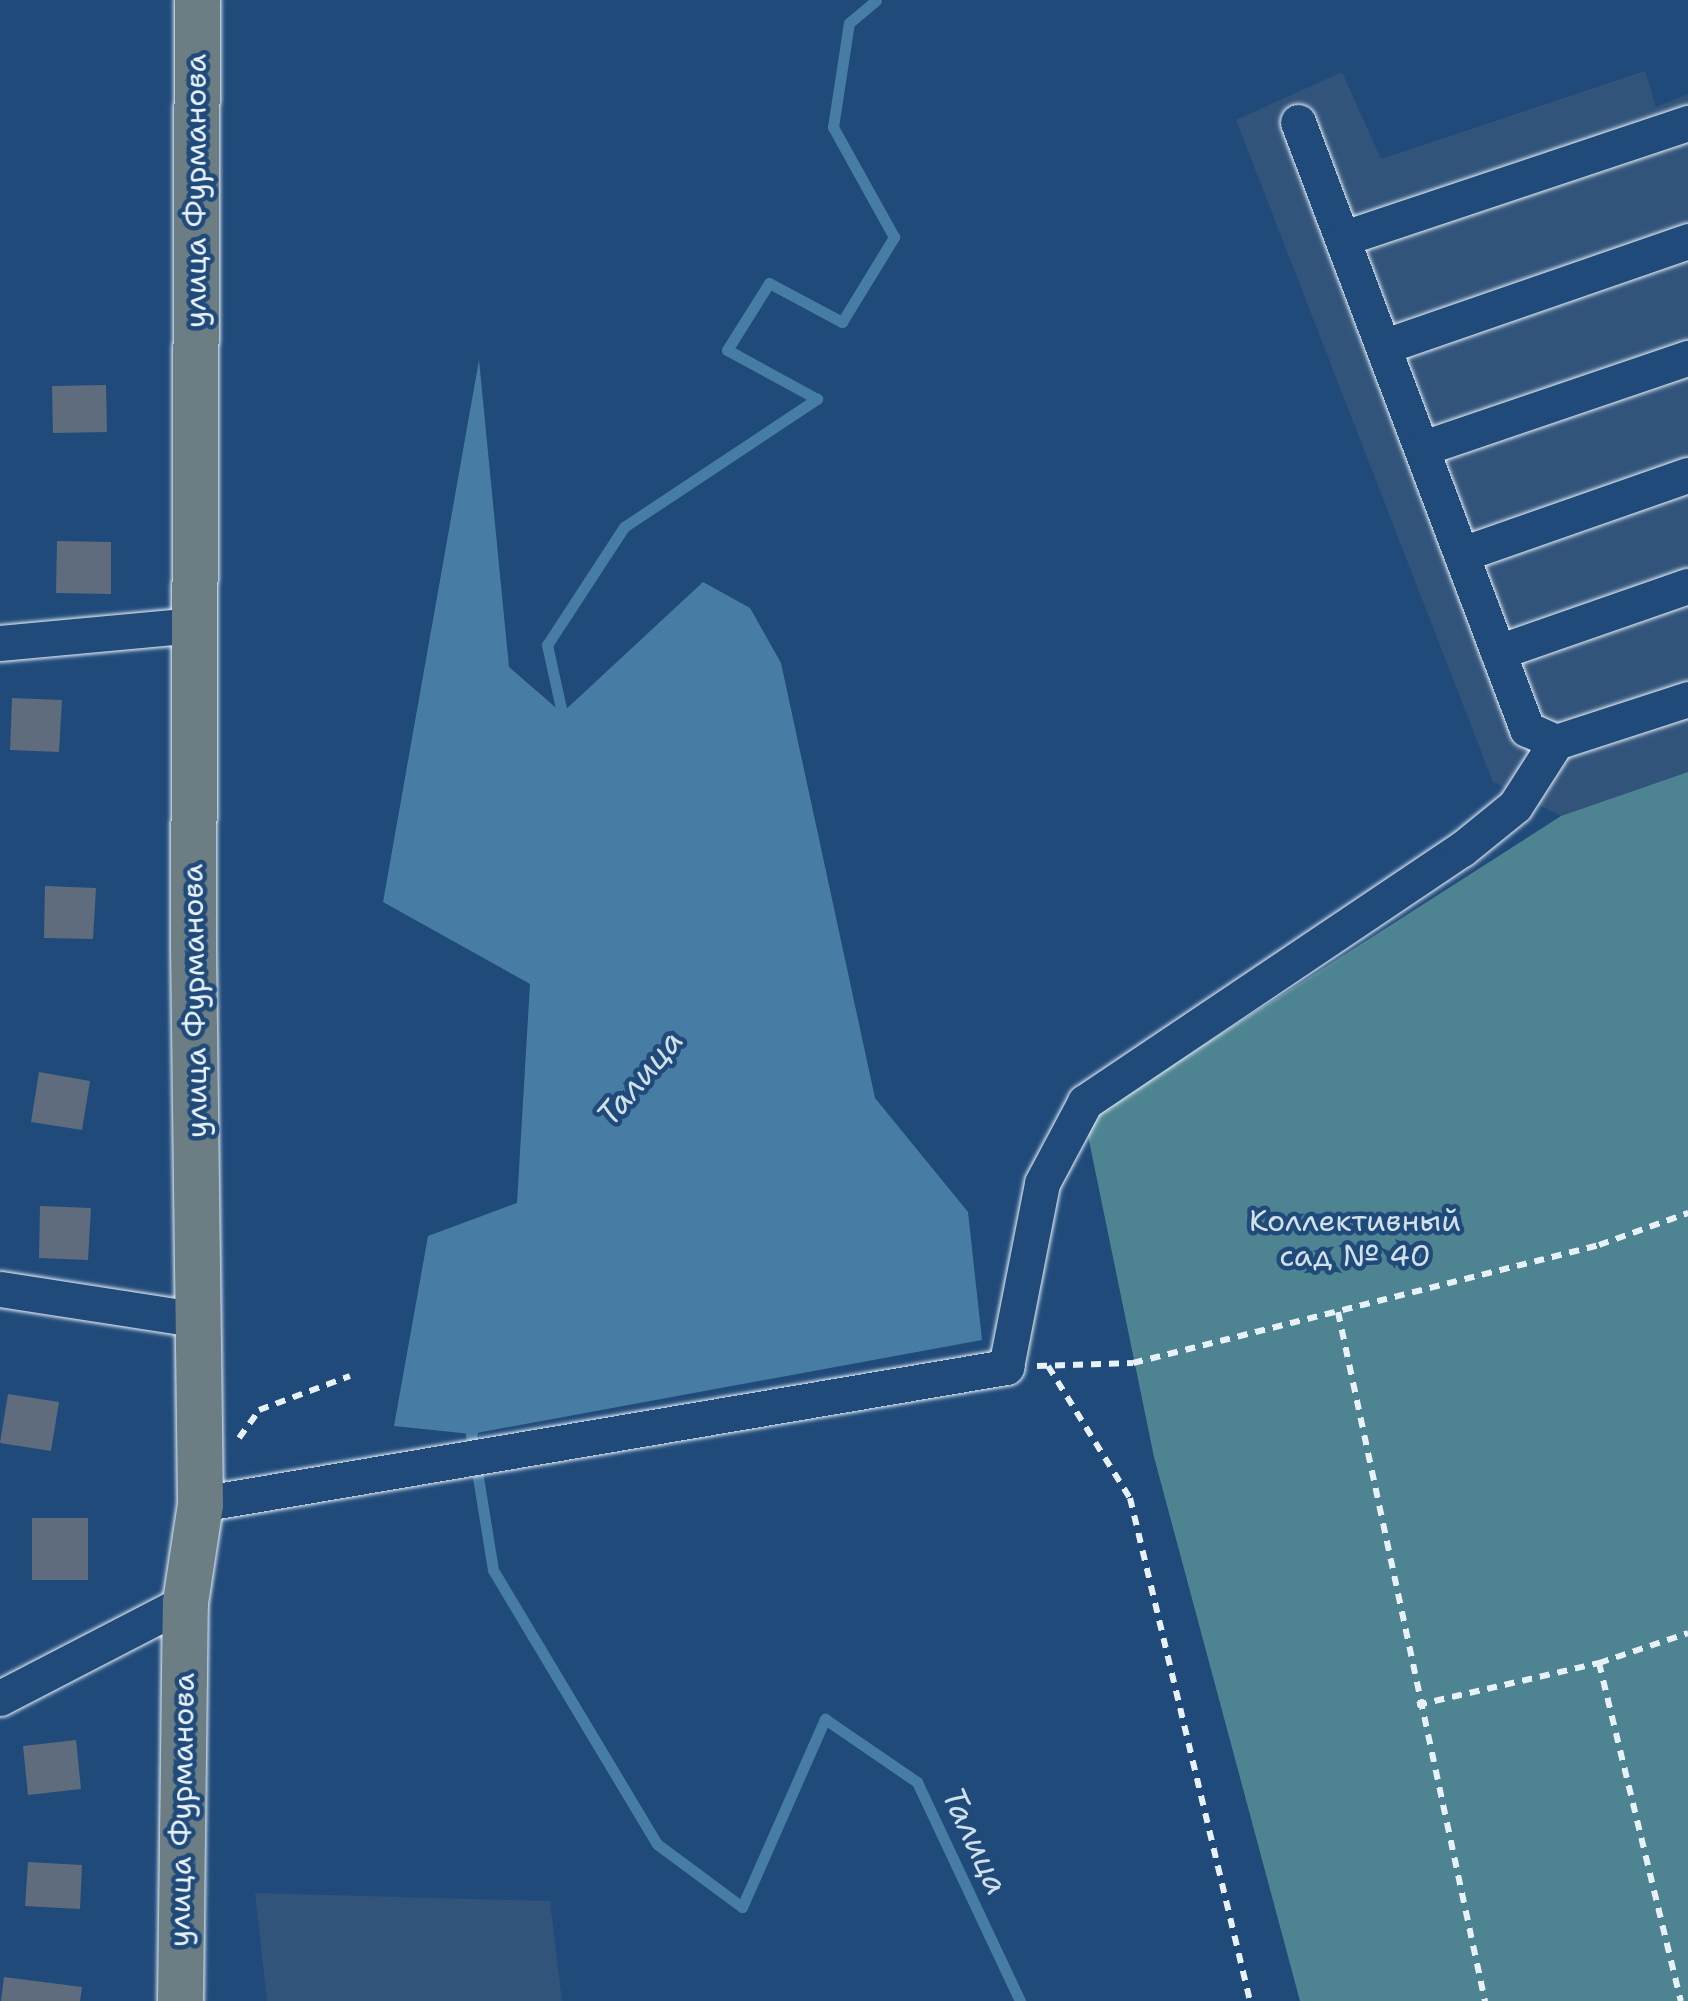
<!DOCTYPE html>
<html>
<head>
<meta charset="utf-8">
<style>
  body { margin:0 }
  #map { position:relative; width:1688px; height:2001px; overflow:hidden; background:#1f4a7a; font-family:"Shantell Sans",sans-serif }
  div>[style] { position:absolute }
  .built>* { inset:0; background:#32547b }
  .green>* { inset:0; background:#4e8492 }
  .water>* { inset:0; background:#477da4 }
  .stream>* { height:11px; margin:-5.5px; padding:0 5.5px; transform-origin:5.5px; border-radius:5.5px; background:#477da4 }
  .building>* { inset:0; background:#5e6c7e }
  .path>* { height:6px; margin-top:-3px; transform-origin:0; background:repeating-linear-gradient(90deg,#e8f1f8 0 10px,transparent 0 18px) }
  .roads { filter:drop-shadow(0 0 2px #e8f1f8) drop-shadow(0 0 2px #e8f1f8) }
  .minor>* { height:35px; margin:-17.5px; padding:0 17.5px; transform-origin:17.5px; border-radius:17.5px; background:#1f4a7a }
  .major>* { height:45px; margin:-22.5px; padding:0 22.5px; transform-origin:22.5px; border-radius:22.5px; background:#6c7e84 }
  span { translate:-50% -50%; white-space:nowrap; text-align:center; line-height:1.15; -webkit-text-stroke:9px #1f4a7a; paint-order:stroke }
  .street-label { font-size:30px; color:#e8f1f8 }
  .park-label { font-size:30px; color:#d1e1e9 }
  .water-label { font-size:32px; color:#d0e0eb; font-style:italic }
</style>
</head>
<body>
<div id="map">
  <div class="built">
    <i style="clip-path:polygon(1645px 71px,1656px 107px,1688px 94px,1688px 772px,1561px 816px,1493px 782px,1236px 120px,1342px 72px,1381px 159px)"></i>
    <i style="clip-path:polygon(255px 1893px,550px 1901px,562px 2001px,267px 2001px)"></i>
  </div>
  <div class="green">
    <i style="clip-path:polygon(1688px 772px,1688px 2001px,1300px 2001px,1154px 1457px,1085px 1121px,1561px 816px)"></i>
  </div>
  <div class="water">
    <i style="clip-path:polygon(479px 360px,509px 667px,562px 713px,703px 582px,750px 608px,781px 663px,875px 1098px,968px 1212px,982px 1340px,471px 1434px,394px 1426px,428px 1236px,517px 1203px,530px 984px,383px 902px)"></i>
  </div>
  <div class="stream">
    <i style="left:572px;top:723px;width:14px;rotate:-135deg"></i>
    <i style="left:562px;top:713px;width:70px;rotate:-102.4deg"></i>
    <i style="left:547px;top:645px;width:141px;rotate:-56.9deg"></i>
    <i style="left:624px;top:527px;width:232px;rotate:-33.6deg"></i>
    <i style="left:817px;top:399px;width:102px;rotate:-151.4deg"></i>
    <i style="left:727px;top:350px;width:79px;rotate:-57.9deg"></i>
    <i style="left:769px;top:283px;width:83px;rotate:28.1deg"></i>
    <i style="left:842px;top:322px;width:100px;rotate:-58.5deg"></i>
    <i style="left:894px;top:237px;width:126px;rotate:-119deg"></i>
    <i style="left:833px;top:127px;width:105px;rotate:-81.3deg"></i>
    <i style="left:849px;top:23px;width:35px;rotate:-40deg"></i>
    <i style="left:478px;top:1420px;width:16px;rotate:117deg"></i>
    <i style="left:471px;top:1434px;width:138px;rotate:80.8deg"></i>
    <i style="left:493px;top:1570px;width:319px;rotate:59.1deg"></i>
    <i style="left:657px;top:1844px;width:106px;rotate:36.5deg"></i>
    <i style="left:742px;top:1907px;width:206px;rotate:-66.2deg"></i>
    <i style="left:825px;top:1719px;width:112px;rotate:34.4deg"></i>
    <i style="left:917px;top:1782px;width:242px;rotate:64.8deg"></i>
  </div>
  <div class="building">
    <i style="clip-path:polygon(106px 385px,107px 432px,53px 433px,52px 386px)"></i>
    <i style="clip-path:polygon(57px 541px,111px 542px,111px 594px,56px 593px)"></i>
    <i style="clip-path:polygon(12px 698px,62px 700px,59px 752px,10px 750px)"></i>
    <i style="clip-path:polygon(45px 886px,96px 888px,93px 939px,44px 938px)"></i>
    <i style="clip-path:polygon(39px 1072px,90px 1081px,82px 1130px,31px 1122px)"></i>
    <i style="clip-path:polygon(40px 1206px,91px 1208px,88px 1260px,39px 1258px)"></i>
    <i style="clip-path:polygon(8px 1394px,59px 1402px,51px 1451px,0 1443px)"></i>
    <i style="clip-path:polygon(32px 1518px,88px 1518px,88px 1580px,32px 1580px)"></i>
    <i style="clip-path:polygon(76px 1740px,81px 1789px,28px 1795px,23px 1746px)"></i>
    <i style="clip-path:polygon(28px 1862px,82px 1865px,80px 1909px,25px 1906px)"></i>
    <i style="clip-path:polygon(4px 1977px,82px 1987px,80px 2001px,1px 2001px)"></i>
  </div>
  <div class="path">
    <i style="left:1338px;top:1312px;width:705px;rotate:77.96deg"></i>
    <i style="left:1037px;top:1366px;width:96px;rotate:-1.8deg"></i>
    <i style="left:1133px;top:1363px;width:481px;rotate:-14.2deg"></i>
    <i style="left:1599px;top:1245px;width:95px;rotate:-19.8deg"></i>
    <i style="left:1048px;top:1366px;width:155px;rotate:58.2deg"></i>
    <i style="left:1130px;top:1498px;width:517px;rotate:76.58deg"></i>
    <i style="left:239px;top:1438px;width:34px;rotate:-54deg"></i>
    <i style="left:259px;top:1410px;width:97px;rotate:-20.5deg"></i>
    <i style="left:1599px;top:1663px;width:348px;rotate:76.4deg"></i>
    <i style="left:1417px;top:1705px;width:187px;rotate:-13deg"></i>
    <i style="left:1599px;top:1663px;width:94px;rotate:-18.6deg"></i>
  </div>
  <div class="roads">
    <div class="minor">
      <i style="left:1298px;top:122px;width:649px;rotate:69.33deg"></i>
      <i style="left:1527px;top:729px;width:32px;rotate:24deg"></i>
      <i style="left:1344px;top:238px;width:363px;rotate:-18.5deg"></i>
      <i style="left:1385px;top:346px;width:321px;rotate:-19.1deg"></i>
      <i style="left:1423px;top:448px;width:280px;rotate:-18.8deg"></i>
      <i style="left:1462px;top:554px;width:239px;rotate:-19.3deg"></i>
      <i style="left:0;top:643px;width:194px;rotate:-5.3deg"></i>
      <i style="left:1498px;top:652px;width:201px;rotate:-19.2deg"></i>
      <i style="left:0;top:1289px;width:202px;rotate:8.8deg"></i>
      <i style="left:200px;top:1504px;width:818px;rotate:-9.65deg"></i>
      <i style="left:1006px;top:1367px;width:187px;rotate:-78.9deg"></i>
      <i style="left:1042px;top:1183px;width:92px;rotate:-62deg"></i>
      <i style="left:1085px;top:1102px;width:454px;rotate:-33.9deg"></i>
      <i style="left:1462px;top:849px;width:68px;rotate:-39.1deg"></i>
      <i style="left:1515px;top:806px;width:76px;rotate:-57.4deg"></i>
      <i style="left:1556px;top:742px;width:139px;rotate:-18deg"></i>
      <i style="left:0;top:1698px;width:208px;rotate:-27.4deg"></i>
    </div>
    <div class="major">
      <i style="left:180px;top:2001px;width:399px;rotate:-89.3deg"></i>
      <i style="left:185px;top:1602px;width:99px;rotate:-81.3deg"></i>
      <i style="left:200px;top:1504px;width:558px;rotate:-90.72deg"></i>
      <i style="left:193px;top:946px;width:946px;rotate:-89.76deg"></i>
    </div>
  </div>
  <div class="street-label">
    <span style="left:196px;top:191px;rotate:-90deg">улица Фурманова</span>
    <span style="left:195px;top:1001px;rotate:-91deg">улица Фурманова</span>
    <span style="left:182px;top:1810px;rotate:-89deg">улица Фурманова</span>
  </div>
  <div class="park-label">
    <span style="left:1355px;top:1238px">Коллективный<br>сад № 40</span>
  </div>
  <div class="water-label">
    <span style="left:640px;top:1078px;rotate:-50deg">Талица</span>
    <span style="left:975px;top:1841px;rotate:65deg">Талица</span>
  </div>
</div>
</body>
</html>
